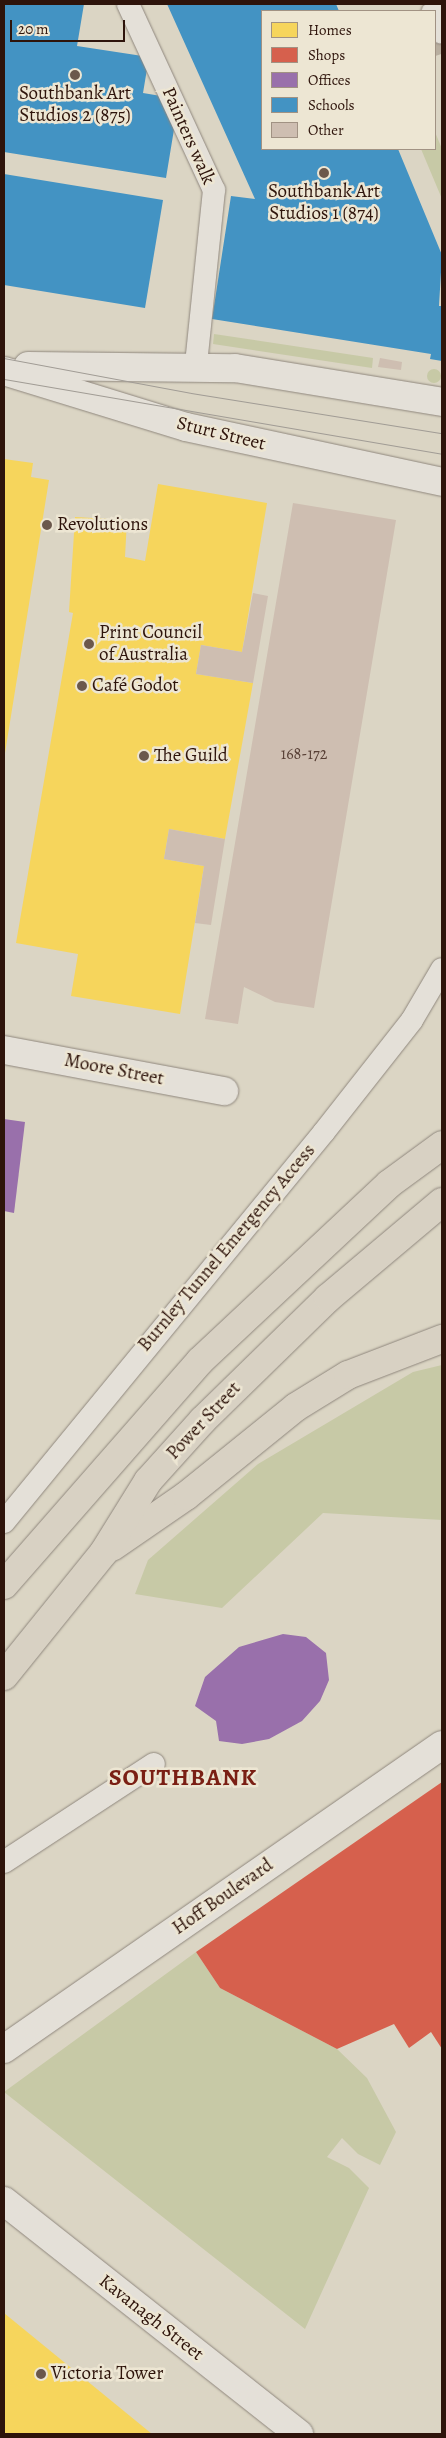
<!DOCTYPE html>
<html>
<head>
<meta charset="utf-8">
<style>
  body { margin:0 }
  #map { position:relative; width:446px; height:2438px; overflow:hidden; background:#dbd5c4; font-family:Alegreya,serif }
  div>[style] { position:absolute }
  .green>* { inset:0; background:#c7c9a6 }
  .round { border-radius:50% }
  .homes>* { inset:0; background:#f6d55c }
  .shops>* { inset:0; background:#d6604d }
  .offices>* { inset:0; background:#9970ab }
  .schools>* { inset:0; background:#4393c3 }
  .building>* { inset:0; background:#cebeb1 }
  .highway-tunnel>* { height:28px; margin-top:-14px; transform-origin:0; background:repeating-linear-gradient(90deg,#b8ae9f 0 28px,transparent 0 42px) }
  .roads { filter:drop-shadow(0 0 1px #8f877d) drop-shadow(0 0 1px #8f877d) }
  .lane>* { height:22px; margin:-11px; padding:0 11px; transform-origin:11px; border-radius:11px; background:#e4e0d8 }
  .street>* { height:28px; margin:-14px; padding:0 14px; transform-origin:14px; border-radius:14px; background:#e4e0d8 }
  .secondary>* { height:28px; margin:-14px; padding:0 14px; transform-origin:14px; border-radius:14px; background:#e4e0d8 }
  .highway>* { height:28px; margin:-14px; padding:0 14px; transform-origin:14px; border-radius:14px; background:#d8d1c3 }
  .tram>* { height:1px; margin:-0.5px; padding:0 0.5px; transform-origin:0.5px; border-radius:0.5px; background:#a19c95 }
  .dots>* { width:14px; height:14px; translate:-50% -50%; box-sizing:border-box; border:2px solid #ede6d3; border-radius:50% }
  span { translate:-50% -50%; white-space:nowrap; text-align:center; line-height:1.15; -webkit-text-stroke:5px #ede6d3; paint-order:stroke }
  .number-label { font-size:16px; color:#563e34 }
  .number-label span { -webkit-text-stroke-width:0 }
  .poi-label { font-size:19px; color:#2e140b }
  .left { translate:0 -50%; text-align:left }
  .street-label { font-size:19px; color:#2e140b }
  .district-label { font-size:24px; color:#7a1f14; font-weight:700; letter-spacing:1px }
  .frame { position:absolute; inset:0; border:5px solid #2e140b; pointer-events:none }
  .legend { position:absolute; left:261px; top:10px; width:175px; height:140px; box-sizing:border-box; background:#ede6d3; border:1px solid #a19283; margin:0; padding:6px 9px; list-style:none; font-size:15px; color:#2e140b }
  .legend li { display:flex; align-items:center; gap:10px; height:25px }
  .legend b { width:25px; border:1px solid #a19283 }
  .scale { position:absolute; left:10px; top:20px; width:115px; height:22px; box-sizing:border-box; border:2px solid #2e140b; border-top:0; padding-left:6px; font-size:15px; line-height:18px; white-space:nowrap; color:#2e140b; -webkit-text-stroke:4px #ede6d3; paint-order:stroke }
</style>
</head>
<body>
<div id="map">
  <div class="green">
    <i style="clip-path:polygon(435px 132px,442px 149px,442px 199px,421px 149px,435px 149px)"></i>
    <i style="clip-path:polygon(214px 334px,373px 358px,372px 368px,213px 344px)"></i>
    <i class="round" style="left:427px;top:369px;width:14px;height:14px"></i>
    <i style="clip-path:polygon(442px 1365px,442px 1520px,323px 1513px,222px 1608px,135px 1594px,148px 1560px,258px 1464px,413px 1372px)"></i>
    <i style="clip-path:polygon(196px 1952px,220px 1988px,337px 2049px,367px 2078px,396px 2132px,380px 2165px,358px 2154px,342px 2138px,327px 2157px,349px 2168px,369px 2188px,305px 2329px,4px 2092px)"></i>
  </div>
  <div class="homes">
    <i style="clip-path:polygon(4px 459px,33px 463px,31px 477px,49px 480px,5px 753px)"></i>
    <i style="clip-path:polygon(158px 484px,267px 503px,242px 652px,201px 645px,196px 674px,253px 683px,225px 839px,169px 829px,164px 859px,204px 866px,180px 1014px,71px 996px,78px 954px,16px 943px,73px 613px,69px 612px,75px 517px,127px 520px,125px 557px,145px 561px)"></i>
    <i style="clip-path:polygon(4px 2313px,152px 2434px,4px 2434px)"></i>
  </div>
  <div class="shops">
    <i style="clip-path:polygon(442px 1782px,442px 2049px,431px 2032px,409px 2048px,394px 2024px,337px 2049px,220px 1988px,196px 1952px)"></i>
  </div>
  <div class="offices">
    <i style="clip-path:polygon(4px 1119px,25px 1122px,14px 1213px,4px 1211px)"></i>
    <i style="clip-path:polygon(283px 1634px,306px 1637px,326px 1653px,329px 1680px,320px 1701px,302px 1721px,269px 1739px,242px 1744px,219px 1741px,216px 1721px,195px 1706px,205px 1677px,239px 1647px)"></i>
  </div>
  <div class="schools">
    <i style="clip-path:polygon(4px 4px,84px 4px,77px 46px,149px 57px,143px 93px,179px 99px,166px 178px,4px 152px)"></i>
    <i style="clip-path:polygon(167px 4px,336px 4px,339px 11px,262px 11px,262px 149px,398px 149px,442px 255px,439px 306px,442px 306px,442px 361px,430px 359px,431px 354px,212px 319px,231px 196px,255px 199px)"></i>
    <i style="clip-path:polygon(4px 174px,163px 200px,145px 308px,4px 285px)"></i>
  </div>
  <div class="building">
    <i style="clip-path:polygon(380px 358px,402px 362px,401px 370px,378px 367px)"></i>
    <i style="clip-path:polygon(293px 503px,396px 520px,314px 1008px,275px 1002px,244px 987px,238px 1024px,205px 1019px)"></i>
    <i style="clip-path:polygon(253px 593px,268px 596px,253px 683px,196px 674px,201px 645px,242px 652px)"></i>
    <i style="clip-path:polygon(169px 829px,225px 839px,211px 925px,195px 923px,204px 866px,164px 859px)"></i>
  </div>
  <div class="highway-tunnel">
    <i style="left:435px;top:33px;width:22px;rotate:72deg"></i>
  </div>
  <div class="roads">
    <div class="lane">
      <i style="left:128px;top:4px;width:205px;rotate:65.2deg"></i>
      <i style="left:214px;top:190px;width:176px;rotate:95.9deg"></i>
      <i style="left:4px;top:1522px;width:504px;rotate:-50.63deg"></i>
      <i style="left:324px;top:1132px;width:142px;rotate:-51.8deg"></i>
      <i style="left:412px;top:1020px;width:59px;rotate:-59.5deg"></i>
      <i style="left:4px;top:1862px;width:179px;rotate:-33.2deg"></i>
    </div>
    <div class="street">
      <i style="left:435px;top:14px;width:17px;rotate:66deg"></i>
      <i style="left:4px;top:1050px;width:224px;rotate:10.6deg"></i>
      <i style="left:4px;top:2049px;width:533px;rotate:-34.76deg"></i>
      <i style="left:4px;top:2201px;width:376px;rotate:38.3deg"></i>
    </div>
    <div class="secondary">
      <i style="left:28px;top:366px;width:207px;rotate:0.6deg"></i>
      <i style="left:235px;top:368px;width:210px;rotate:9.3deg"></i>
      <i style="left:4px;top:371px;width:190px;rotate:17.1deg"></i>
      <i style="left:186px;top:427px;width:262px;rotate:12.1deg"></i>
    </div>
    <div class="highway">
      <i style="left:112px;top:1547px;width:90px;rotate:-34.6deg"></i>
      <i style="left:186px;top:1496px;width:141px;rotate:-39deg"></i>
      <i style="left:296px;top:1407px;width:61px;rotate:-31.6deg"></i>
      <i style="left:348px;top:1375px;width:101px;rotate:-21deg"></i>
      <i style="left:4px;top:1585px;width:298px;rotate:-48.8deg"></i>
      <i style="left:200px;top:1361px;width:259px;rotate:-43.1deg"></i>
      <i style="left:389px;top:1184px;width:66px;rotate:-36.3deg"></i>
      <i style="left:4px;top:1676px;width:159px;rotate:-51.1deg"></i>
      <i style="left:104px;top:1552px;width:84px;rotate:-58.2deg"></i>
      <i style="left:148px;top:1481px;width:82px;rotate:-48deg"></i>
      <i style="left:203px;top:1420px;width:175px;rotate:-44.3deg"></i>
      <i style="left:328px;top:1298px;width:149px;rotate:-40.1deg"></i>
    </div>
  </div>
  <div class="tram">
    <i style="left:4px;top:358px;width:190px;rotate:10.6deg"></i>
    <i style="left:191px;top:393px;width:254px;rotate:9.1deg"></i>
    <i style="left:4px;top:379px;width:444px;rotate:9.7deg"></i>
  </div>
  <div class="dots">
    <i style="left:75px;top:75px;background:#6b584c"></i>
    <i style="left:324px;top:173px;background:#6b584c"></i>
    <i style="left:47px;top:525px;background:#6b584c"></i>
    <i style="left:89px;top:644px;background:#6b584c"></i>
    <i style="left:82px;top:686px;background:#6b584c"></i>
    <i style="left:144px;top:756px;background:#6b584c"></i>
    <i style="left:41px;top:2374px;background:#6b584c"></i>
  </div>
  <div class="number-label">
    <span style="left:304px;top:754px">168-172</span>
  </div>
  <div class="poi-label">
    <span style="left:75px;top:105px">Southbank Art<br>Studios 2 (875)</span>
    <span style="left:324px;top:203px">Southbank Art<br>Studios 1 (874)</span>
    <span class="left" style="left:57px;top:525px">Revolutions</span>
    <span class="left" style="left:99px;top:644px">Print Council<br>of Australia</span>
    <span class="left" style="left:92px;top:686px">Café Godot</span>
    <span class="left" style="left:154px;top:756px">The Guild</span>
    <span class="left" style="left:51px;top:2374px">Victoria Tower</span>
  </div>
  <div class="street-label">
    <span style="left:188px;top:136px;rotate:66deg">Painters walk</span>
    <span style="left:221px;top:434px;rotate:14deg">Sturt Street</span>
    <span style="left:114px;top:1070px;rotate:11deg">Moore Street</span>
    <span style="left:227px;top:1248px;rotate:-50deg">Burnley Tunnel Emergency Access</span>
    <span style="left:204px;top:1421px;rotate:-47deg">Power Street</span>
    <span style="left:223px;top:1897px;rotate:-35deg">Hoff Boulevard</span>
    <span style="left:151px;top:2318px;rotate:38deg">Kavanagh Street</span>
  </div>
  <div class="district-label">
    <span style="left:183px;top:1778px">SOUTHBANK</span>
  </div>
  <div class="frame"></div>
  <ul class="legend">
  <li><b style="height:14px;background:#f6d55c"></b>Homes</li>
  <li><b style="height:14px;background:#d6604d"></b>Shops</li>
  <li><b style="height:14px;background:#9970ab"></b>Offices</li>
  <li><b style="height:14px;background:#4393c3"></b>Schools</li>
  <li><b style="height:14px;background:#cebeb1"></b>Other</li>
  </ul>
  <div class="scale">20 m</div>
</div>
</body>
</html>
